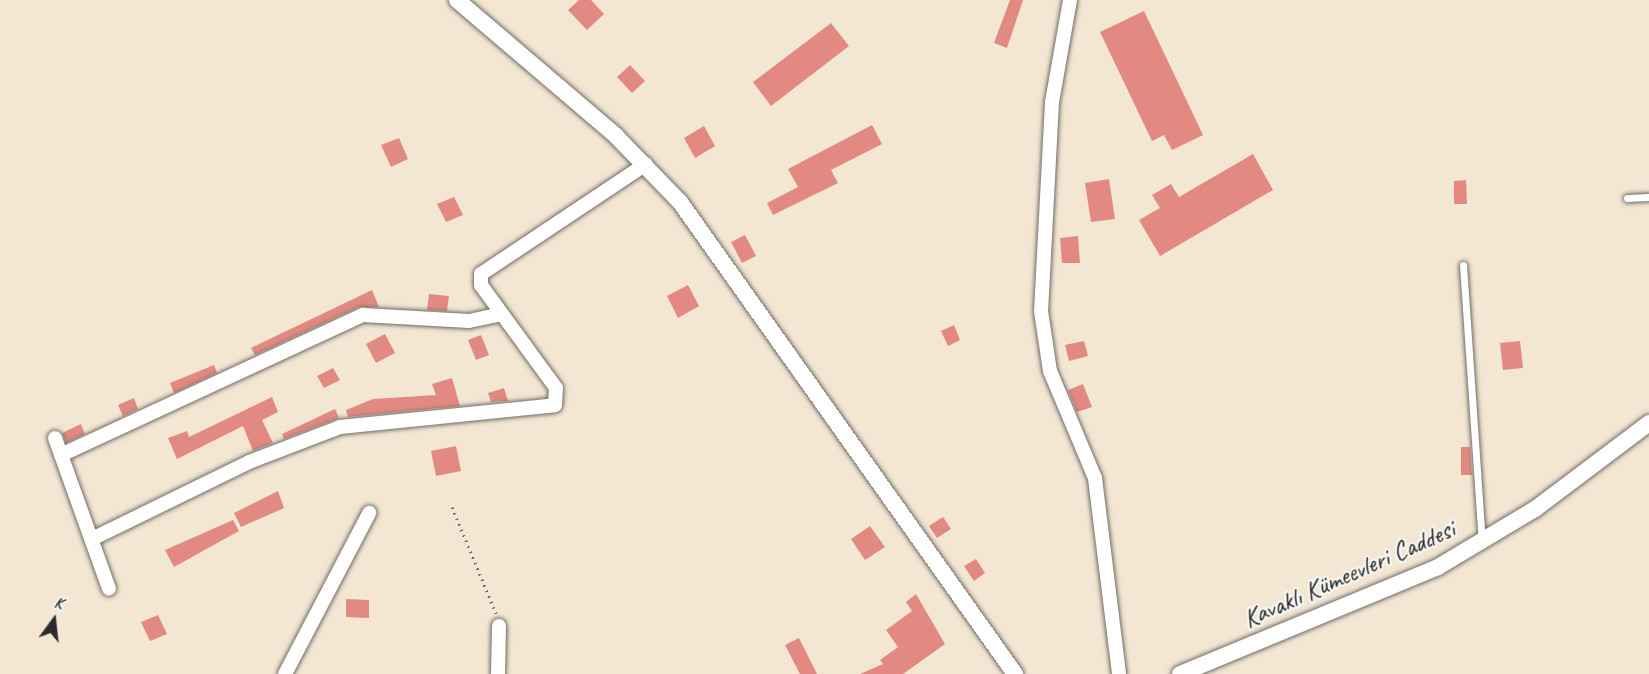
<!DOCTYPE html>
<html>
<head>
<meta charset="utf-8">
<style>
  body { margin:0 }
  #map { position:relative; width:1649px; height:674px; overflow:hidden; background:#f3e6d3; font-family:Caveat,sans-serif }
  div>[style] { position:absolute }
  .building>* { inset:0; background:#e28a82 }
  .path>* { height:3px; margin-top:-1.5px; transform-origin:0; background:repeating-linear-gradient(90deg,#716c66 0 1.5px,transparent 0 6px) }
  .roads { filter:drop-shadow(0 0 2px #716c66) drop-shadow(0 0 2px #716c66) }
  .service>* { height:7px; margin:-3.5px; padding:0 3.5px; transform-origin:3.5px; border-radius:3.5px; background:#fff }
  .minor>* { height:14px; margin:-7px; padding:0 7px; transform-origin:7px; border-radius:7px; background:#fff }
  .tertiary>* { height:16px; margin:-8px; padding:0 8px; transform-origin:8px; border-radius:8px; background:#fff }
  span { translate:-50% -50%; white-space:nowrap; text-align:center; line-height:1.15; -webkit-text-stroke:4.5px #f6f6f2; paint-order:stroke }
  .street-label { font-size:26px; color:#2b2b2b }
  .north { position:absolute; left:24px; top:590px; width:60px; height:60px; -webkit-text-stroke:4px #f6f6f2; paint-order:stroke; rotate:15deg; font-size:16px; font-weight:700; line-height:24px; text-align:center; color:#2b2b2b }
  .north::after { content:''; display:block; margin:auto; width:21px; height:27px; background:#2b2b2b; clip-path:polygon(50% 0,100% 100%,50% 72%,0 100%) }
</style>
</head>
<body>
<div id="map">
  <div class="building">
    <i style="clip-path:polygon(579px 0,591px 0,604px 14px,587px 30px,568px 10px)"></i>
    <i style="clip-path:polygon(1010px 0,1023px 0,1007px 48px,994px 43px)"></i>
    <i style="clip-path:polygon(1144px 11px,1203px 135px,1172px 150px,1164px 135px,1152px 141px,1100px 32px)"></i>
    <i style="clip-path:polygon(831px 23px,849px 46px,771px 106px,753px 82px)"></i>
    <i style="clip-path:polygon(630px 65px,645px 81px,632px 93px,617px 77px)"></i>
    <i style="clip-path:polygon(872px 125px,882px 144px,831px 170px,838px 183px,773px 215px,767px 203px,798px 187px,788px 169px)"></i>
    <i style="clip-path:polygon(704px 126px,715px 146px,695px 158px,684px 138px)"></i>
    <i style="clip-path:polygon(399px 138px,408px 159px,391px 167px,381px 145px)"></i>
    <i style="clip-path:polygon(1253px 154px,1273px 190px,1160px 256px,1139px 220px,1160px 208px,1152px 195px,1171px 184px,1179px 197px)"></i>
    <i style="clip-path:polygon(1109px 179px,1115px 219px,1091px 222px,1085px 183px)"></i>
    <i style="clip-path:polygon(1466px 180px,1467px 204px,1454px 204px,1454px 181px)"></i>
    <i style="clip-path:polygon(454px 197px,463px 215px,446px 222px,437px 204px)"></i>
    <i style="clip-path:polygon(745px 235px,756px 256px,742px 263px,731px 242px)"></i>
    <i style="clip-path:polygon(1078px 236px,1080px 263px,1062px 263px,1060px 238px)"></i>
    <i style="clip-path:polygon(688px 285px,699px 306px,678px 318px,667px 296px)"></i>
    <i style="clip-path:polygon(372px 290px,379px 307px,359px 307px,255px 355px,251px 348px)"></i>
    <i style="clip-path:polygon(429px 294px,449px 296px,447px 311px,427px 310px)"></i>
    <i style="clip-path:polygon(954px 325px,960px 340px,948px 346px,941px 331px)"></i>
    <i style="clip-path:polygon(385px 334px,395px 353px,376px 363px,366px 344px)"></i>
    <i style="clip-path:polygon(481px 335px,489px 355px,476px 360px,468px 340px)"></i>
    <i style="clip-path:polygon(1084px 341px,1088px 356px,1069px 361px,1065px 345px)"></i>
    <i style="clip-path:polygon(1520px 341px,1523px 368px,1503px 370px,1500px 343px)"></i>
    <i style="clip-path:polygon(214px 365px,217px 373px,174px 393px,170px 383px)"></i>
    <i style="clip-path:polygon(333px 368px,340px 380px,324px 388px,317px 376px)"></i>
    <i style="clip-path:polygon(452px 378px,460px 406px,348px 417px,346px 410px,373px 399px,436px 395px,432px 384px)"></i>
    <i style="clip-path:polygon(1083px 384px,1092px 407px,1077px 412px,1068px 390px)"></i>
    <i style="clip-path:polygon(504px 388px,508px 401px,491px 402px,488px 393px)"></i>
    <i style="clip-path:polygon(272px 397px,278px 412px,262px 420px,273px 443px,253px 451px,243px 426px,177px 459px,168px 438px,187px 431px,189px 437px)"></i>
    <i style="clip-path:polygon(134px 398px,138px 409px,123px 416px,118px 405px)"></i>
    <i style="clip-path:polygon(335px 409px,339px 418px,284px 439px,282px 434px)"></i>
    <i style="clip-path:polygon(81px 424px,85px 434px,66px 443px,62px 433px)"></i>
    <i style="clip-path:polygon(456px 446px,461px 471px,436px 476px,431px 451px)"></i>
    <i style="clip-path:polygon(1461px 447px,1470px 447px,1472px 475px,1461px 475px)"></i>
    <i style="clip-path:polygon(278px 491px,284px 508px,241px 527px,234px 513px)"></i>
    <i style="clip-path:polygon(943px 517px,951px 529px,937px 538px,929px 526px)"></i>
    <i style="clip-path:polygon(233px 520px,239px 531px,174px 567px,165px 550px)"></i>
    <i style="clip-path:polygon(870px 526px,885px 547px,865px 560px,851px 539px)"></i>
    <i style="clip-path:polygon(976px 559px,985px 573px,974px 581px,964px 566px)"></i>
    <i style="clip-path:polygon(916px 594px,945px 644px,903px 674px,860px 674px,883px 664px,880px 660px,898px 647px,886px 630px,912px 611px,906px 602px)"></i>
    <i style="clip-path:polygon(346px 599px,369px 600px,369px 618px,346px 617px)"></i>
    <i style="clip-path:polygon(158px 615px,167px 634px,150px 641px,141px 622px)"></i>
    <i style="clip-path:polygon(799px 638px,817px 674px,800px 674px,785px 645px)"></i>
  </div>
  <div class="path">
    <i style="left:452px;top:507px;width:115px;rotate:67.5deg"></i>
  </div>
  <div class="roads">
    <div class="service">
      <i style="left:1627px;top:198px;width:22px;rotate:-3deg"></i>
      <i style="left:1463px;top:265px;width:277px;rotate:86.1deg"></i>
    </div>
    <div class="minor">
      <i style="left:1070px;top:0;width:104px;rotate:100deg"></i>
      <i style="left:1052px;top:102px;width:209px;rotate:93deg"></i>
      <i style="left:1041px;top:311px;width:61px;rotate:81.5deg"></i>
      <i style="left:1050px;top:371px;width:116px;rotate:67.2deg"></i>
      <i style="left:1095px;top:478px;width:197px;rotate:83deg"></i>
      <i style="left:55px;top:438px;width:160px;rotate:70.3deg"></i>
      <i style="left:61px;top:455px;width:333px;rotate:-24.9deg"></i>
      <i style="left:363px;top:315px;width:106px;rotate:3.2deg"></i>
      <i style="left:469px;top:321px;width:33px;rotate:-12deg"></i>
      <i style="left:92px;top:539px;width:175px;rotate:-26.1deg"></i>
      <i style="left:249px;top:462px;width:97px;rotate:-21deg"></i>
      <i style="left:340px;top:427px;width:216px;rotate:-5.8deg"></i>
      <i style="left:555px;top:405px;width:17px;rotate:-87deg"></i>
      <i style="left:556px;top:388px;width:127px;rotate:-126.1deg"></i>
      <i style="left:481px;top:285px;width:11px;rotate:-90deg"></i>
      <i style="left:481px;top:274px;width:198px;rotate:-33.7deg"></i>
      <i style="left:285px;top:674px;width:182px;rotate:-62.4deg"></i>
      <i style="left:498px;top:674px;width:48px;rotate:-88.8deg"></i>
    </div>
    <div class="tertiary">
      <i style="left:457px;top:0;width:209px;rotate:40.5deg"></i>
      <i style="left:616px;top:136px;width:92px;rotate:45.9deg"></i>
      <i style="left:680px;top:202px;width:579px;rotate:54.63deg"></i>
      <i style="left:1180px;top:674px;width:279px;rotate:-22.5deg"></i>
      <i style="left:1438px;top:567px;width:113px;rotate:-30.9deg"></i>
      <i style="left:1535px;top:509px;width:143px;rotate:-37deg"></i>
    </div>
  </div>
  <div class="street-label">
    <span style="left:1349px;top:574px;rotate:-24deg">Kavaklı Kümeevleri Caddesi</span>
  </div>
  <div class="north">K</div>
</div>
</body>
</html>
